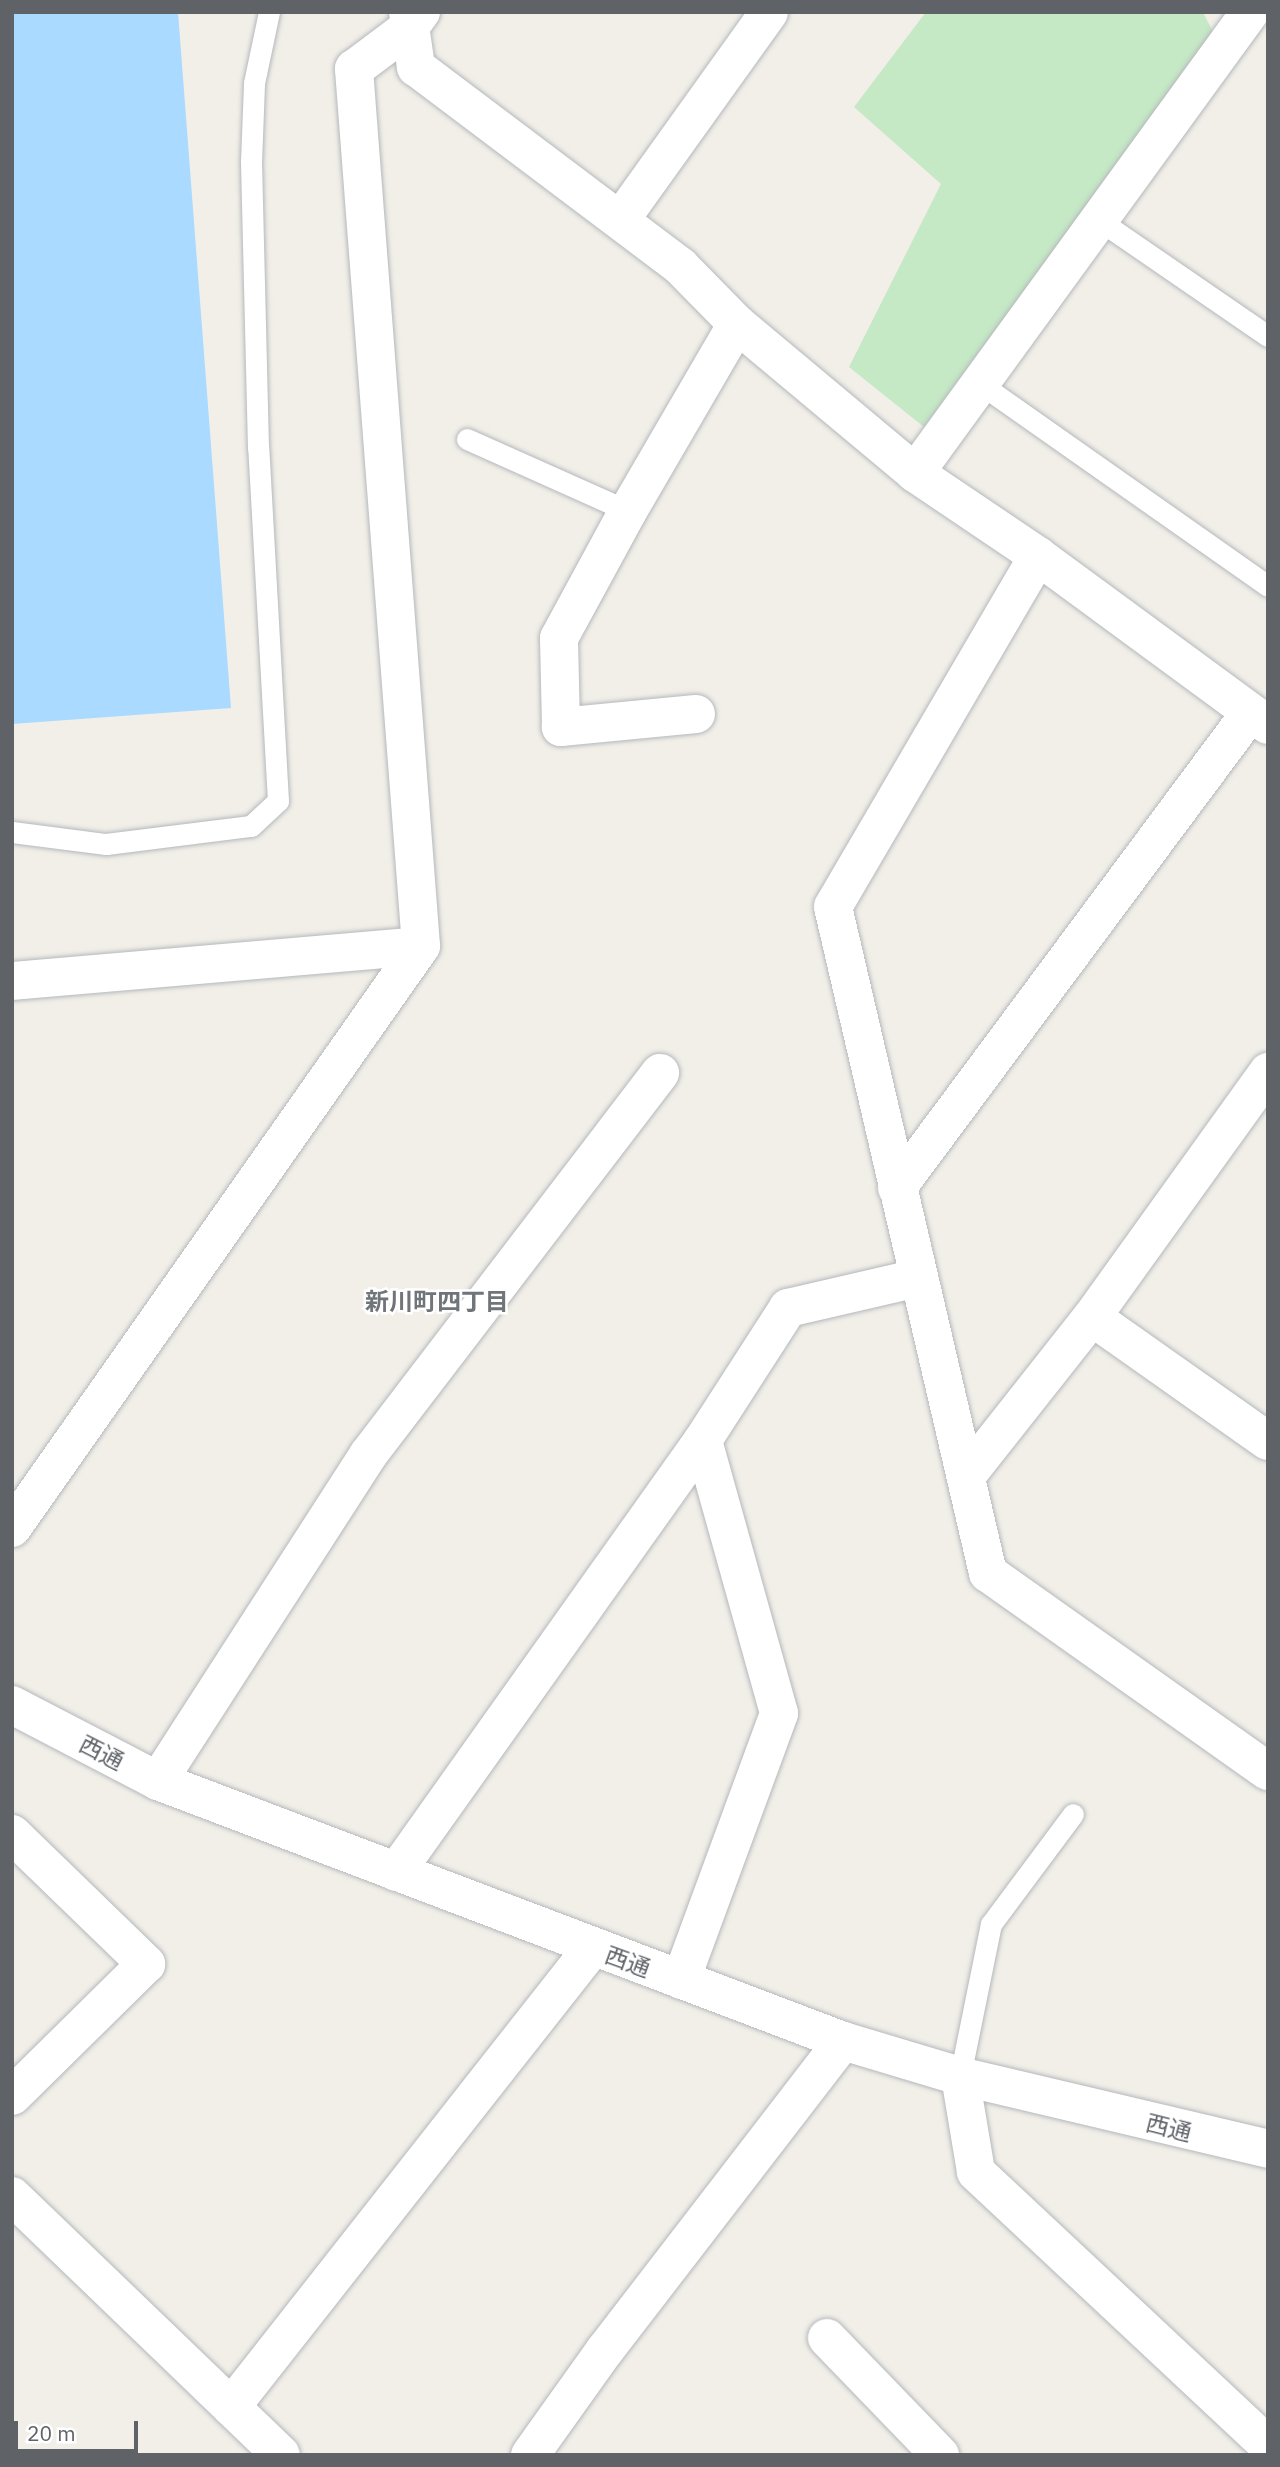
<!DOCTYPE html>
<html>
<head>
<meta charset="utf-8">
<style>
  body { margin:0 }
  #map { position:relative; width:1280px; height:2467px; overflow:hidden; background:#f1efe8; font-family:"IBM Plex Sans","Noto Sans JP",sans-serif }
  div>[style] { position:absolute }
  .green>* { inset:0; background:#c5e8c5 }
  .water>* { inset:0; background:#aadaff }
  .roads { filter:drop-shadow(0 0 2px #b5b8bc) drop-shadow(0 0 2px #b5b8bc) }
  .service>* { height:21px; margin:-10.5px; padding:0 10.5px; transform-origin:10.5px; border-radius:10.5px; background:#fff }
  .minor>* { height:38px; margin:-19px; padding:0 19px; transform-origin:19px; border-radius:19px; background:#fff }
  .tertiary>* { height:38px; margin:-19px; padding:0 19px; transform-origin:19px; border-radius:19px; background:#fff }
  span { translate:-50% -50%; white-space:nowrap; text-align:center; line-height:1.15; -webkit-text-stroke:5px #fff; paint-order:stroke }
  .street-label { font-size:23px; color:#5f6368 }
  .neighbourhood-label { font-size:24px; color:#70757a; font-weight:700 }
  .frame { position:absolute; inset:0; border:14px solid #5f6368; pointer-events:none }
  .scale { position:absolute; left:14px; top:2421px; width:124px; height:32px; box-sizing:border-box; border:4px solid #5f6368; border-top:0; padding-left:9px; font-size:21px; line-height:24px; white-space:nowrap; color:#5f6368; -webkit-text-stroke:5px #fff; paint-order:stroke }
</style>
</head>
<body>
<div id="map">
  <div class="green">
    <i style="clip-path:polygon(926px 12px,1203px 12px,1214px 34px,924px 427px,849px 367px,941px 184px,854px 107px)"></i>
  </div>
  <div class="water">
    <i style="clip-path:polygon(12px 12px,178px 12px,231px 708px,12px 724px)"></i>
  </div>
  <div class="roads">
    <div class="service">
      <i style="left:1099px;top:220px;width:205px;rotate:34.5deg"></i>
      <i style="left:979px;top:383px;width:353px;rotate:35.1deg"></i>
      <i style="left:467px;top:439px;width:176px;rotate:24.1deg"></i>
      <i style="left:12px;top:832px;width:95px;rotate:7.3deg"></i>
      <i style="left:106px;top:844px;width:146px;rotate:-7.1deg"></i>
      <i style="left:251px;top:826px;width:37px;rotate:-43deg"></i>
      <i style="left:278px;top:801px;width:354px;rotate:-93.2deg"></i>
      <i style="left:258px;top:448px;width:286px;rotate:-91.4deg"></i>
      <i style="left:251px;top:162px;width:79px;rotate:-87.8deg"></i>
      <i style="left:254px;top:83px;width:73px;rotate:-78.1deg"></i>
      <i style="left:960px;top:2076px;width:155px;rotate:-78.5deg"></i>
      <i style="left:991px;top:1924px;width:137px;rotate:-53.3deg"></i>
    </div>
    <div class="minor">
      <i style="left:408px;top:12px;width:56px;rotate:81.7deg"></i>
      <i style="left:416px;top:67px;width:331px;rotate:37deg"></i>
      <i style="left:680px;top:266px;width:81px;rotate:45.5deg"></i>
      <i style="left:737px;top:324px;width:232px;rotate:39.9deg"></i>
      <i style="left:915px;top:473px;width:148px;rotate:34deg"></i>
      <i style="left:621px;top:219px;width:254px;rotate:-54.4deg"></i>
      <i style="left:915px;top:473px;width:570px;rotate:-53.99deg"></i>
      <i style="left:696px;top:714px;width:136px;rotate:174.5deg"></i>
      <i style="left:561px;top:727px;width:89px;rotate:-91.3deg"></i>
      <i style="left:559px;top:638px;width:145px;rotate:-61.5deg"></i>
      <i style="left:628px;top:511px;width:216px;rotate:-59.8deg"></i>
      <i style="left:1268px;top:725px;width:285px;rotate:-143.7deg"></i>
      <i style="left:1038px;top:556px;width:406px;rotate:120.3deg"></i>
      <i style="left:833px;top:907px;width:684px;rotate:76.9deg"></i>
      <i style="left:988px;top:1573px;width:343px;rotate:35.3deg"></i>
      <i style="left:12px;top:981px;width:410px;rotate:-4.9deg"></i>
      <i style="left:421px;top:946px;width:880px;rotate:-94.37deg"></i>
      <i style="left:354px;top:69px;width:70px;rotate:-36.9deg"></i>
      <i style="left:410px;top:27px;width:19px;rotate:-54deg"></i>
      <i style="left:897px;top:1188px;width:592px;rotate:-53.38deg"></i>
      <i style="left:1092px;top:1317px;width:215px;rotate:35.2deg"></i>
      <i style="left:967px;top:1475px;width:201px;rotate:-51.7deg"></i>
      <i style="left:1092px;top:1317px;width:302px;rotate:-54.3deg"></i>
      <i style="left:12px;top:1528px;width:711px;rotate:-54.9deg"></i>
      <i style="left:158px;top:1781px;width:388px;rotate:-57.2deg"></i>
      <i style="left:368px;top:1455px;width:481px;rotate:-52.6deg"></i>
      <i style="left:12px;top:1834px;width:187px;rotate:44.1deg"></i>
      <i style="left:146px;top:1964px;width:188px;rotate:135.4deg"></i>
      <i style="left:396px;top:1872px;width:530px;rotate:-54.6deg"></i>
      <i style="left:703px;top:1440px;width:157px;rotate:-57.2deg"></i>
      <i style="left:788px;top:1308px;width:133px;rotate:-13deg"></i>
      <i style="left:681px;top:1980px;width:284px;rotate:-69.8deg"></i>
      <i style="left:779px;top:1713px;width:283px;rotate:-105.6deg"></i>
      <i style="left:960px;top:2076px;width:97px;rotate:80.5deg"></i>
      <i style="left:976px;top:2172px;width:400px;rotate:43.1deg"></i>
      <i style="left:12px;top:2196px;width:373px;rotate:43.9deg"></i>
      <i style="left:827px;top:2338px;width:163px;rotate:46deg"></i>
      <i style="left:231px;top:2407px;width:584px;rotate:-51.82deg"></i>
      <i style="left:530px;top:2455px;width:129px;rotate:-54.5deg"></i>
      <i style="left:605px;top:2350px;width:390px;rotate:-52.4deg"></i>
    </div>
    <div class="tertiary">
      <i style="left:12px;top:1705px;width:165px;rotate:27.5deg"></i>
      <i style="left:158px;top:1781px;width:733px;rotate:20.78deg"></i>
      <i style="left:843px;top:2041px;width:122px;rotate:16.7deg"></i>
      <i style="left:960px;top:2076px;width:317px;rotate:13.3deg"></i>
    </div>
  </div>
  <div class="street-label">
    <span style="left:102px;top:1752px;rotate:27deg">西通</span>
    <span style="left:628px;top:1961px;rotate:20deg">西通</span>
    <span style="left:1169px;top:2127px;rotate:14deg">西通</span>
  </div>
  <div class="neighbourhood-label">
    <span style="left:437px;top:1302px">新川町四丁目</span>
  </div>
  <div class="frame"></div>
  <div class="scale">20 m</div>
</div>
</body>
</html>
